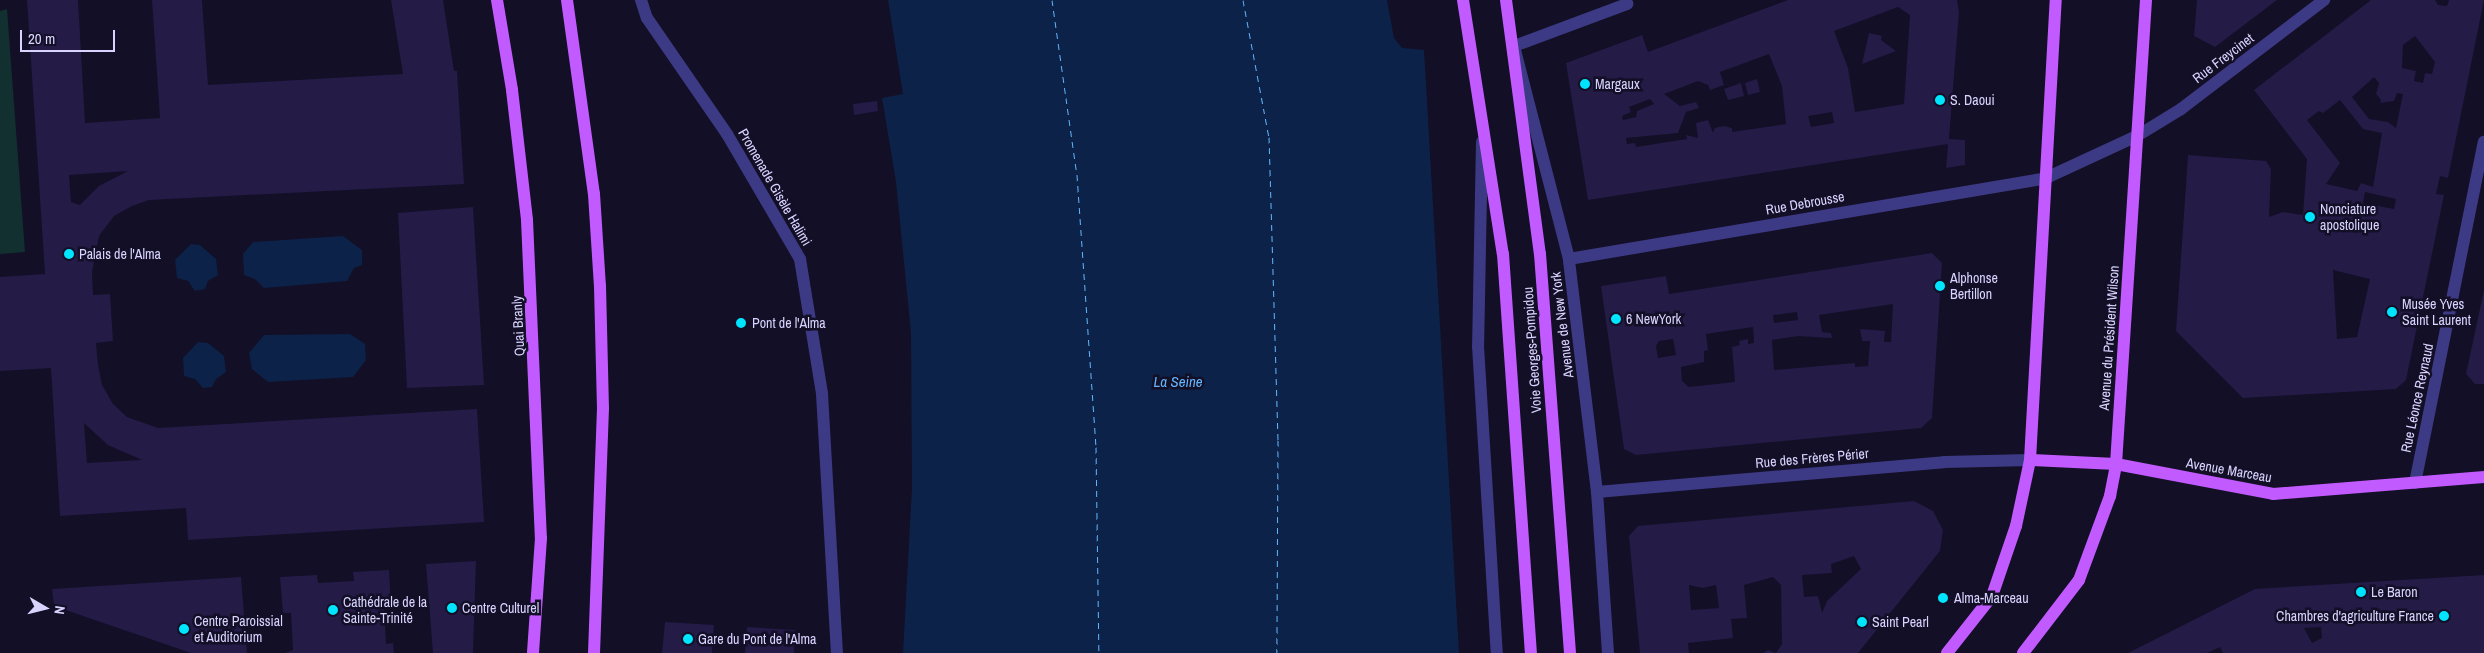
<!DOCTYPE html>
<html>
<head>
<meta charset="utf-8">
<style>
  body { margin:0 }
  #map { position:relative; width:2484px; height:653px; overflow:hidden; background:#130f26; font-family:"Archivo Narrow",sans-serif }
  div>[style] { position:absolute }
  .green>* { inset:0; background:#12302f }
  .water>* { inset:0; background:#0c2248 }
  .ferry>* { height:1px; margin-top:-0.5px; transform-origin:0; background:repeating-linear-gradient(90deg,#62b6ff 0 6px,transparent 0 11px) }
  .building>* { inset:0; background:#241b47 }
  .minor>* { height:12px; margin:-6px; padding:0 6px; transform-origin:6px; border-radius:6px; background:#3d3a85 }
  .major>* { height:12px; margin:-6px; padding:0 6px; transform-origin:6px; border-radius:6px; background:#c25bff }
  .dots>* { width:14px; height:14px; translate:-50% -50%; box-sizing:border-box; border:2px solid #130f26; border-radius:50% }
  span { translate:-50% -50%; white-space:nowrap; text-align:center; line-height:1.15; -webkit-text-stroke:5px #130f26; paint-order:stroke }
  .street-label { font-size:14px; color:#d9d4ff }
  .poi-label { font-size:14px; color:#d9d4ff }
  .left { translate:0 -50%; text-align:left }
  .right { translate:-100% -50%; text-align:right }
  .water-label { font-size:15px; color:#62b6ff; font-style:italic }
  .north { position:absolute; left:20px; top:583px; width:50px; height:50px; -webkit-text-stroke:4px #130f26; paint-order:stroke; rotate:98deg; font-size:14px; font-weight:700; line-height:20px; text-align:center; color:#d9d4ff }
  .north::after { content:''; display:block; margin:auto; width:18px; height:22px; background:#d9d4ff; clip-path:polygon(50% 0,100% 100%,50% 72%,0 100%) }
  .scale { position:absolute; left:20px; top:30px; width:95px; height:22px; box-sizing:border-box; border:2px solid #d9d4ff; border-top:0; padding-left:6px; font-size:15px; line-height:18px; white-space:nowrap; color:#d9d4ff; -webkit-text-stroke:4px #130f26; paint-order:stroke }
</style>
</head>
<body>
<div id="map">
  <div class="green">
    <i style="clip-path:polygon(7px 9px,25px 252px,0 254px,0 11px)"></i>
  </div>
  <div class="water">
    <i style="clip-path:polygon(888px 0,1387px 0,1394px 38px,1402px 48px,1424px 50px,1459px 653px,903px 653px,912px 488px,911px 333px,896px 182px,882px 98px,903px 94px)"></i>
    <i style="clip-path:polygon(343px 236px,362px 250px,362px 265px,354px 268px,347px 281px,264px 288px,255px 279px,244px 275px,243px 254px,253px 242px)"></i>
    <i style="clip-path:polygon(191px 244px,200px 245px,216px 259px,218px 275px,208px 281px,205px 289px,195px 291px,188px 281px,177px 278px,175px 260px)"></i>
    <i style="clip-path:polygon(350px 334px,365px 344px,366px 360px,353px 377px,268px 382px,252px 369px,249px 353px,264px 335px)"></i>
    <i style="clip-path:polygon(198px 342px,208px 343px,224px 356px,226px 372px,216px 379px,212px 387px,203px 388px,195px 379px,184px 376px,183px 358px)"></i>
  </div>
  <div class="ferry">
    <i style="left:1052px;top:0;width:177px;rotate:81.9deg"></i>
    <i style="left:1077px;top:175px;width:273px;rotate:86deg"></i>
    <i style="left:1096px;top:447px;width:206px;rotate:89.2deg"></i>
    <i style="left:1243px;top:0;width:139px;rotate:79.3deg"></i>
    <i style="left:1269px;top:137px;width:303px;rotate:88.3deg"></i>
    <i style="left:1278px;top:440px;width:213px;rotate:90.3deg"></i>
  </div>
  <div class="building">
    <i style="clip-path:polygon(evenodd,27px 0,78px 0,85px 123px,160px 118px,152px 0,202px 0,208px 85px,403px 74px,391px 0,443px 0,454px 71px,457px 71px,464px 184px,149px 200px,132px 206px,114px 216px,99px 236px,92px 272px,93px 295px,110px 294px,113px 341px,96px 343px,98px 365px,102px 385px,113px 404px,127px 417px,158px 428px,477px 409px,484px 522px,188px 540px,186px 508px,60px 516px,51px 368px,0 371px,0 277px,45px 274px,27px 0,128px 171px,99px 186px,80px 205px,71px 202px,69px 175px,128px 171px,27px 0,84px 423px,108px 445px,142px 460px,87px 463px,84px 423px)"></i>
    <i style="clip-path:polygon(evenodd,1788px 0,1957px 0,1959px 12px,1949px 139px,1965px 140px,1965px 165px,1946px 168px,1948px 144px,1588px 200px,1566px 63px,1642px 35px,1648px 52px,1788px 0,1898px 7px,1910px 15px,1904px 104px,1855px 112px,1848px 68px,1834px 31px,1898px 7px,1788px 0,1769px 54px,1782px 86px,1786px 124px,1732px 132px,1732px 128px,1724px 126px,1715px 128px,1713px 133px,1708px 120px,1696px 123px,1698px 138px,1686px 135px,1687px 139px,1636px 147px,1635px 143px,1627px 144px,1626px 138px,1678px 133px,1686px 112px,1699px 108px,1696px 102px,1680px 106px,1664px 94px,1698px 81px,1708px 85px,1710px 90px,1724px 85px,1720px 72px,1769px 54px,1788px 0,1650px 99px,1654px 104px,1637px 111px,1636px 117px,1623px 120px,1622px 116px,1631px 112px,1629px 107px,1650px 99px,1788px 0,1832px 112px,1834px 123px,1811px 127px,1808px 116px,1832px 112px)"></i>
    <i style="clip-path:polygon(2197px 0,2277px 0,2215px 47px,2194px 36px)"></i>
    <i style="clip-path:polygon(evenodd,2371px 0,2435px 0,2438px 5px,2447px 6px,2449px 0,2484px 0,2448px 178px,2440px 176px,2436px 194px,2444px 195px,2406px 380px,2396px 389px,2243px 398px,2176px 331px,2188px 155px,2266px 161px,2271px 169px,2269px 217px,2283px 212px,2303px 215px,2307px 159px,2254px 90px,2371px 0,2415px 36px,2435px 62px,2432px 74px,2425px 73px,2423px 83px,2414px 81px,2416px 71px,2402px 68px,2403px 45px,2415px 36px,2371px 0,2374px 77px,2379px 83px,2376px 94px,2381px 100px,2380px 103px,2394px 101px,2397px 93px,2403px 94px,2396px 128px,2388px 122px,2369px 119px,2352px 97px,2374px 77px,2371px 0,2340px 100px,2363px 129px,2382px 133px,2373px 187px,2361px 183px,2357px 191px,2326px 184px,2340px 163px,2307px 120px,2319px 111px,2323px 113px,2340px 100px,2371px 0,2365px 192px,2396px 199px,2394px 209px,2363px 203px,2365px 192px,2371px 0,2333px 270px,2370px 279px,2357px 337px,2337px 339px,2333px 270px)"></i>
    <i style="clip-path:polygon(1869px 33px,1882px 36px,1881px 40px,1896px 51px,1862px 64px)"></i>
    <i style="clip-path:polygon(1757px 79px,1760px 92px,1748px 95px,1745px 83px)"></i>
    <i style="clip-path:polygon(1741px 83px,1744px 96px,1728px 100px,1724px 89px)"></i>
    <i style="clip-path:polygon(877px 101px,878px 111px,854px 115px,853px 104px)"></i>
    <i style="clip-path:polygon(473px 207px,484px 385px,407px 388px,398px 213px)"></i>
    <i style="clip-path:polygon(evenodd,1932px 253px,1942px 263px,1932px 418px,1921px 428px,1636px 455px,1624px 449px,1601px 286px,1666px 276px,1669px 294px,1932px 253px,1893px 304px,1891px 342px,1884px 342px,1885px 331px,1860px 329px,1862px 341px,1870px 341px,1868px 366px,1855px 367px,1855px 363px,1774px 370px,1772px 340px,1798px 336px,1832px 338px,1831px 333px,1822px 332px,1819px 315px,1893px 304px,1932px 253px,1797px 312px,1798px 320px,1774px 323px,1773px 315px,1797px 312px,1932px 253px,1753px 327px,1754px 343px,1748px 344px,1748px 339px,1739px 341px,1740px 345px,1732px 347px,1735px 382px,1689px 387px,1682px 381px,1681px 367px,1704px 362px,1704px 351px,1708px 350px,1706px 334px,1753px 327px,1932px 253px,1673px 339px,1676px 355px,1658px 358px,1656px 346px,1659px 341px,1673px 339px)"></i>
    <i style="clip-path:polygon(2484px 290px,2484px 384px,2475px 384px,2466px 374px)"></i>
    <i style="clip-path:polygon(evenodd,1914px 501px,1933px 511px,1943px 530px,1940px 551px,1858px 653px,1763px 653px,1768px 650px,1776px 653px,1782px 644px,1781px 585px,1773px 577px,1744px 585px,1747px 618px,1731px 619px,1733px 638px,1688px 643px,1689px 653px,1640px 653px,1629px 536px,1638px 526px,1914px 501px,1854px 556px,1861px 569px,1827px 601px,1822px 613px,1818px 596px,1804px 597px,1802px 575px,1832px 573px,1831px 564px,1854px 556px,1914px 501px,1689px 585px,1703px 588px,1716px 585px,1719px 608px,1691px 610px,1689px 585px)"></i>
    <i style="clip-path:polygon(476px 561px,473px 653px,433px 653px,426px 564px)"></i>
    <i style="clip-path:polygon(389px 570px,391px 607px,384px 607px,386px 644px,393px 643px,394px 653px,285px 653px,293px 650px,291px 613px,283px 613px,280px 577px,317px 575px,318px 583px,354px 581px,353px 572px)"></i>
    <i style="clip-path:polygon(evenodd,2484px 575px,2484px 653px,2223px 653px,2220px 647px,2207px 653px,2128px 653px,2255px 589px,2484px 575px,2321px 627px,2322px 638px,2312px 643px,2304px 628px,2321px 627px)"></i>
    <i style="clip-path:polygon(241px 577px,247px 653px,191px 653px,54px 606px,52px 589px)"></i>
    <i style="clip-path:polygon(665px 622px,714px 625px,712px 653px,662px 653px)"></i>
    <i style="clip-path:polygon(747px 627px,795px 630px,794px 653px,745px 653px)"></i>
  </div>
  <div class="minor">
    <i style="left:641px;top:0;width:19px;rotate:72deg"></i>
    <i style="left:647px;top:18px;width:141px;rotate:55.4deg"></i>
    <i style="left:727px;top:134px;width:145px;rotate:59.7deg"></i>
    <i style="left:800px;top:259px;width:137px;rotate:80.7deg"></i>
    <i style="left:822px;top:394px;width:259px;rotate:86.7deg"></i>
    <i style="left:1482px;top:142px;width:204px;rotate:91.1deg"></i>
    <i style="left:1478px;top:346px;width:308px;rotate:86.5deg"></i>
    <i style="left:1569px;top:259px;width:484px;rotate:-9.6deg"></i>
    <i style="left:2046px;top:178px;width:100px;rotate:-24.8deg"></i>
    <i style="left:2137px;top:136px;width:52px;rotate:-31.5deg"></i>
    <i style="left:2181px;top:109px;width:180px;rotate:-37.3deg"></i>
    <i style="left:2415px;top:483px;width:348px;rotate:-78.6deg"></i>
    <i style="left:1597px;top:492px;width:348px;rotate:-4.9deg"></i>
    <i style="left:1944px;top:462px;width:86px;rotate:-1.3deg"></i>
    <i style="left:1608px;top:653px;width:161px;rotate:-93.9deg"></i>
    <i style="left:1597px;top:492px;width:235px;rotate:-96.9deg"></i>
    <i style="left:1569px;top:259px;width:220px;rotate:-104.5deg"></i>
    <i style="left:1514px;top:46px;width:121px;rotate:-20.4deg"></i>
  </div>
  <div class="major">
    <i style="left:497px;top:0;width:91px;rotate:80.5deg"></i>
    <i style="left:512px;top:90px;width:131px;rotate:83.4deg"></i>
    <i style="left:527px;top:220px;width:318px;rotate:87.5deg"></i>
    <i style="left:541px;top:538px;width:115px;rotate:94deg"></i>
    <i style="left:567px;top:0;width:196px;rotate:82.1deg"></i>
    <i style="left:594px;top:194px;width:92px;rotate:86.3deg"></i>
    <i style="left:600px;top:286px;width:122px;rotate:88.6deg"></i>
    <i style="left:603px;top:408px;width:245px;rotate:92.1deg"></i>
    <i style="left:1463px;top:0;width:257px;rotate:81.1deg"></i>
    <i style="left:1503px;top:254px;width:400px;rotate:86deg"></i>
    <i style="left:1506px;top:0;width:256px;rotate:82.4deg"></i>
    <i style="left:1540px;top:254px;width:400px;rotate:85.7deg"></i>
    <i style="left:2030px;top:460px;width:86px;rotate:2.7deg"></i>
    <i style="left:2116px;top:464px;width:160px;rotate:10.8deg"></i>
    <i style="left:2273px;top:494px;width:212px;rotate:-4.6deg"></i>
    <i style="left:1947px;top:653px;width:73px;rotate:-51.7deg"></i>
    <i style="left:1992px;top:596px;width:74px;rotate:-71.1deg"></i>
    <i style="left:2016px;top:526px;width:67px;rotate:-78deg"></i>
    <i style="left:2030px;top:460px;width:461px;rotate:-86.8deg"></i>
    <i style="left:2023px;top:653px;width:92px;rotate:-52.5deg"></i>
    <i style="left:2079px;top:580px;width:90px;rotate:-69.7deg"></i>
    <i style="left:2110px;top:496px;width:33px;rotate:-79deg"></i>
    <i style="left:2116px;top:464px;width:465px;rotate:-86.3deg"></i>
  </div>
  <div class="dots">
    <i style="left:1585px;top:84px;background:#00e5ff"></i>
    <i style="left:1940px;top:100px;background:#00e5ff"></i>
    <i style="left:2310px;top:217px;background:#00e5ff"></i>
    <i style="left:69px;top:254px;background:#00e5ff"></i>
    <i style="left:1940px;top:286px;background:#00e5ff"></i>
    <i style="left:2392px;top:312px;background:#00e5ff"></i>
    <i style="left:1616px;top:319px;background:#00e5ff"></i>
    <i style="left:741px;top:323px;background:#00e5ff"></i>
    <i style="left:2361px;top:592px;background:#00e5ff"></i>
    <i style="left:1943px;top:598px;background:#00e5ff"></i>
    <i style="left:452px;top:608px;background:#00e5ff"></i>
    <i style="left:333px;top:610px;background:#00e5ff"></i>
    <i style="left:2444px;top:616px;background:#00e5ff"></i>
    <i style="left:1862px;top:622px;background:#00e5ff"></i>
    <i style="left:184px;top:629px;background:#00e5ff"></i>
    <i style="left:688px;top:639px;background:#00e5ff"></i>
  </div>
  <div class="street-label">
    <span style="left:2223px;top:58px;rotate:-37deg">Rue Freycinet</span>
    <span style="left:775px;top:187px;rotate:60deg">Promenade Gisèle Halimi</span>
    <span style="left:1805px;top:203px;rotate:-10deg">Rue Debrousse</span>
    <span style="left:1562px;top:325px;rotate:-97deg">Avenue de New York</span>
    <span style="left:518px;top:326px;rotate:-93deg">Quai Branly</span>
    <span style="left:2109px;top:338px;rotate:-86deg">Avenue du Président Wilson</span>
    <span style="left:1532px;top:350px;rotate:-94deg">Voie Georges-Pompidou</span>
    <span style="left:2417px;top:398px;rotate:-78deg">Rue Léonce Reynaud</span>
    <span style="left:1812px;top:458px;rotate:-5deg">Rue des Frères Périer</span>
    <span style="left:2229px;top:470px;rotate:10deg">Avenue Marceau</span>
  </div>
  <div class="poi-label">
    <span class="left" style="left:1595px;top:84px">Margaux</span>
    <span class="left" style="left:1950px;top:100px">S. Daoui</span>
    <span class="left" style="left:2320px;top:217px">Nonciature<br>apostolique</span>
    <span class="left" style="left:79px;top:254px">Palais de l'Alma</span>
    <span class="left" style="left:1950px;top:286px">Alphonse<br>Bertillon</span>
    <span class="left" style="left:2402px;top:312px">Musée Yves<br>Saint Laurent</span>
    <span class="left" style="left:1626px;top:319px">6 NewYork</span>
    <span class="left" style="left:752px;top:323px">Pont de l'Alma</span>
    <span class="left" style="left:2371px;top:592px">Le Baron</span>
    <span class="left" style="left:1954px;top:598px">Alma-Marceau</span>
    <span class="left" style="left:343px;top:610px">Cathédrale de la<br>Sainte-Trinité</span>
    <span class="left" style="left:462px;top:608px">Centre Culturel</span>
    <span class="right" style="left:2434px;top:616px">Chambres d'agriculture France</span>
    <span class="left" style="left:194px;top:629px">Centre Paroissial<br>et Auditorium</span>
    <span class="left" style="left:1872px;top:622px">Saint Pearl</span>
    <span class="left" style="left:698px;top:639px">Gare du Pont de l'Alma</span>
  </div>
  <div class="water-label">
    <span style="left:1178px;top:382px">La Seine</span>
  </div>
  <div class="north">N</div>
  <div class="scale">20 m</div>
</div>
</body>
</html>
